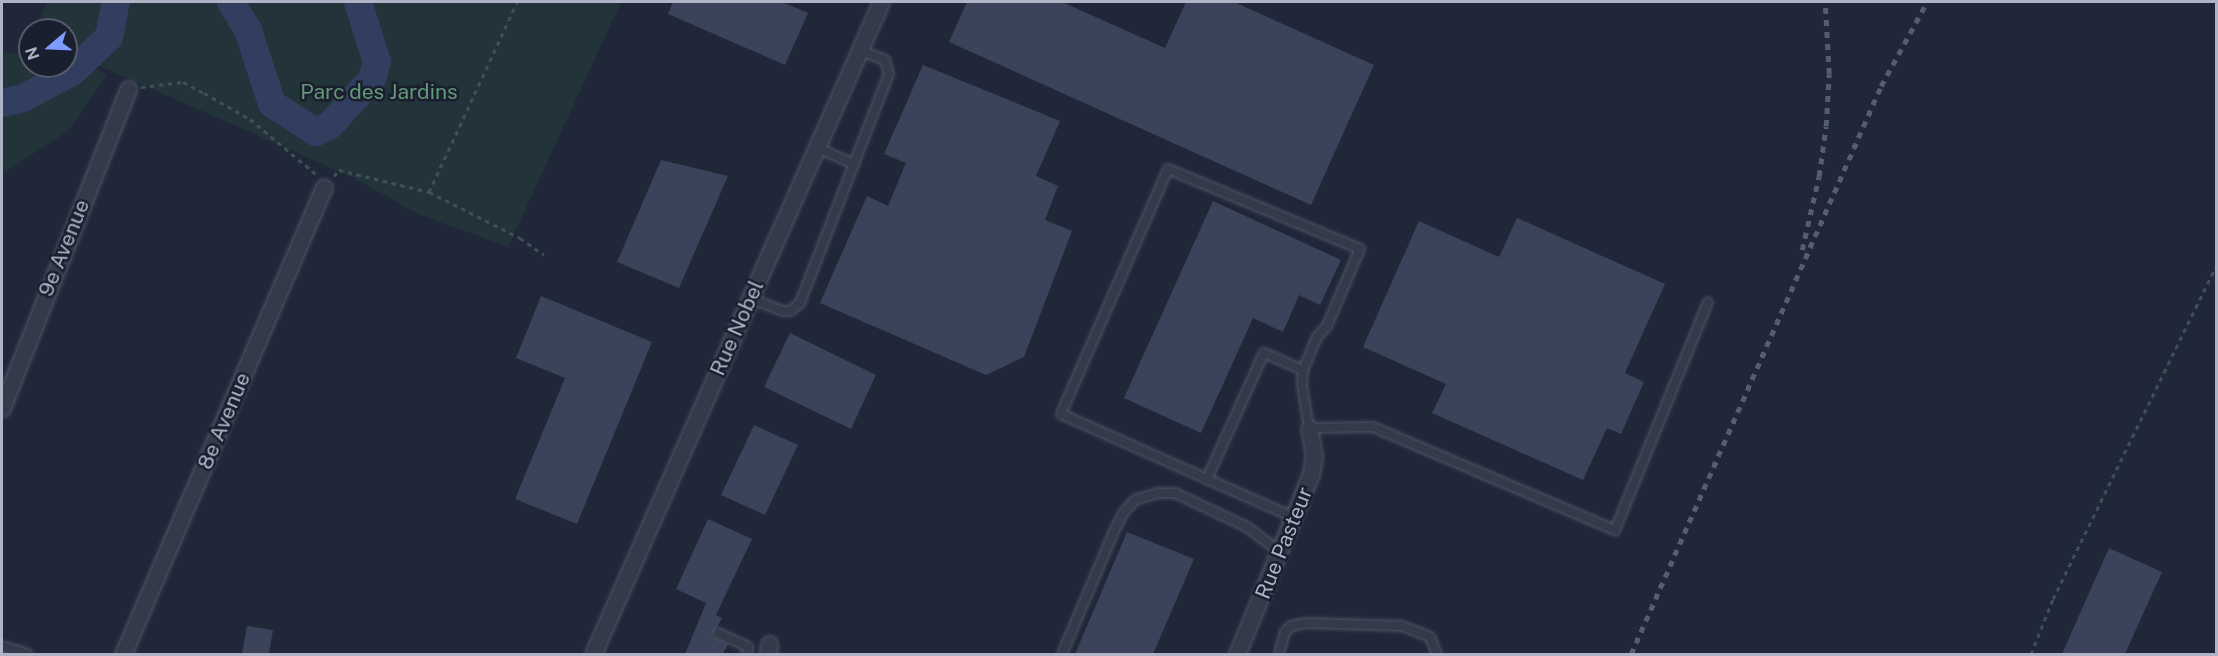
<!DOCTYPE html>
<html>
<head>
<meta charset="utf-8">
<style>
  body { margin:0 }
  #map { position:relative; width:2218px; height:656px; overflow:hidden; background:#202739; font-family:"Public Sans",sans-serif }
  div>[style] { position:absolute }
  .green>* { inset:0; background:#22343a }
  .river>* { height:28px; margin:-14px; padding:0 14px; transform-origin:14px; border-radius:14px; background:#313e5f }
  .building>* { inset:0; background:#3b435a }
  .path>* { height:3px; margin-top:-1.5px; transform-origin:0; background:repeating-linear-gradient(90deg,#3c5055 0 4.5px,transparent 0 9px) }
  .roads { filter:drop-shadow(0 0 2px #4e5464) drop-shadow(0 0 2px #4e5464) }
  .lane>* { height:8px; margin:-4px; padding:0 4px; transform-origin:4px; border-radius:4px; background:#333a4a }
  .street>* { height:15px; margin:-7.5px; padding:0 7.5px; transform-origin:7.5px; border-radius:7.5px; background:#333a4a }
  .rail>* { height:4.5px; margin-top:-2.25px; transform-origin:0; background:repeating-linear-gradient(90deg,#555d71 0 6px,transparent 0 12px) }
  span { translate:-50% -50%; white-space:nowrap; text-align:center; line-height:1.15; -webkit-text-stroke:5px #191f2e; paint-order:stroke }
  .park-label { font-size:21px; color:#649877 }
  .street-label { font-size:21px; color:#aeb4c6 }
  .frame { position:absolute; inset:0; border:3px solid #aeb4c6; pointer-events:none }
  .north { position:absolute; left:18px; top:18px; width:60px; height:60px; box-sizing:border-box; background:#191f2e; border:2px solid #555b6b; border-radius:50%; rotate:251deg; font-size:16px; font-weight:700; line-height:24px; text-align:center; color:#aeb4c6 }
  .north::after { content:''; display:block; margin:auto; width:21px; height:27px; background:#7d9cfd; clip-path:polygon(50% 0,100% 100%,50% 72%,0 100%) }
</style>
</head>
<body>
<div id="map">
  <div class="green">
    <i style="clip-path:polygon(47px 2px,621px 2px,508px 247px,418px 214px,354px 178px,66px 51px,66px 30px,35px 30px)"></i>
    <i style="clip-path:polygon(30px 41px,30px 66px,66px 66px,66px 54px,107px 75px,68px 131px,5px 172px,2px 171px,2px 52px,23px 54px)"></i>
  </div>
  <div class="river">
    <i style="left:231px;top:2px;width:33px;rotate:59deg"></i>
    <i style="left:248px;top:30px;width:78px;rotate:72deg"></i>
    <i style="left:272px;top:104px;width:52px;rotate:32.5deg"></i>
    <i style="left:316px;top:132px;width:16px;rotate:-27deg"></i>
    <i style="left:330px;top:125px;width:62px;rotate:-47.6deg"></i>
    <i style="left:372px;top:79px;width:18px;rotate:-74deg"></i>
    <i style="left:377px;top:62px;width:63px;rotate:-107.6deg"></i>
    <i style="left:2px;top:103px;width:22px;rotate:-13deg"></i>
    <i style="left:23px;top:98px;width:55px;rotate:-28deg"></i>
    <i style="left:72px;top:72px;width:51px;rotate:-43.4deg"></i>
    <i style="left:109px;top:37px;width:36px;rotate:-79deg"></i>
  </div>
  <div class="building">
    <i style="clip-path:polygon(673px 2px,782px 2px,808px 13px,785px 65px,668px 14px)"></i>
    <i style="clip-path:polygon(967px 2px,1062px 2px,1165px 48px,1186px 2px,1234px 2px,1374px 65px,1311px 205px,949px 42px)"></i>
    <i style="clip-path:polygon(923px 65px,1060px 121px,1036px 176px,1058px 186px,1045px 220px,1072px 231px,1024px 357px,986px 375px,820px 303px,867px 196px,888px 206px,906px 163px,884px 154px)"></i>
    <i style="clip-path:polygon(661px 160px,728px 176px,679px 288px,617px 262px)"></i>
    <i style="clip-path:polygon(1213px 201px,1341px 260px,1320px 305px,1299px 295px,1283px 332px,1253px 318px,1201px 433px,1124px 398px)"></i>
    <i style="clip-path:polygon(1517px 218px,1665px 284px,1625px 373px,1644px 382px,1621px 434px,1607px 428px,1583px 480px,1432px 413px,1446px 384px,1363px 347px,1419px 221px,1499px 257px)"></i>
    <i style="clip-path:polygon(541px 296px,652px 342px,577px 524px,515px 499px,565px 378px,516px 358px)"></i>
    <i style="clip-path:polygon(790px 333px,876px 375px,851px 429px,764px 387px)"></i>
    <i style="clip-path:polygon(754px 425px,798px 445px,765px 515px,721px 495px)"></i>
    <i style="clip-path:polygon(708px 519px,752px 539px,716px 615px,722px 618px,712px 636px,728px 644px,723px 654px,685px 654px,706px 603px,676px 589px)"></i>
    <i style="clip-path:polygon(1127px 532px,1194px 559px,1153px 654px,1075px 654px)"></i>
    <i style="clip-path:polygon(2109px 548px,2162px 572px,2125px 654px,2062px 654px)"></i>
    <i style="clip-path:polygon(247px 626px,273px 630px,269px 654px,242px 654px)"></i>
  </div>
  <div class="path">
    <i style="left:141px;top:87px;width:42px;rotate:-6.8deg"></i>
    <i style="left:183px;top:82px;width:26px;rotate:28deg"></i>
    <i style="left:204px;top:93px;width:53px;rotate:29.5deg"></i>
    <i style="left:250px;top:119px;width:86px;rotate:39.8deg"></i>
    <i style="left:334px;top:176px;width:8px;rotate:-50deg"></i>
    <i style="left:339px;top:170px;width:93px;rotate:13.7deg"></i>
    <i style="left:429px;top:192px;width:209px;rotate:-65.1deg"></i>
    <i style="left:429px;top:192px;width:102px;rotate:26.8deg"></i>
    <i style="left:520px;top:238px;width:29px;rotate:35deg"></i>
    <i style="left:2031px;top:654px;width:59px;rotate:-68.2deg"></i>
    <i style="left:2053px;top:599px;width:370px;rotate:-63.9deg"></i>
  </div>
  <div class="roads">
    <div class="lane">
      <i style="left:816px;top:147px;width:42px;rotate:24.1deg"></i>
      <i style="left:750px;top:298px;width:35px;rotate:22deg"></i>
      <i style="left:783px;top:311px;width:7px"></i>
      <i style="left:790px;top:311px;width:13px;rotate:-39deg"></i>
      <i style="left:800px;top:303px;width:246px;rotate:-68.8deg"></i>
      <i style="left:889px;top:74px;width:15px;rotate:-106deg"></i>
      <i style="left:885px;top:60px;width:28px;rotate:-159deg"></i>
      <i style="left:1303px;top:370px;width:15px;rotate:94deg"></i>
      <i style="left:1302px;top:385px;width:44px;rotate:80.8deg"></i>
      <i style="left:1309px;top:428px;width:64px;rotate:-0.9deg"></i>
      <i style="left:1373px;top:427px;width:263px;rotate:23.1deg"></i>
      <i style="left:1615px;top:530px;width:246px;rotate:-67.8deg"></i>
      <i style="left:1207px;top:479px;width:138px;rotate:-65.7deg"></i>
      <i style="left:1264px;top:353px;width:43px;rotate:23.6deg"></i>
      <i style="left:1303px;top:370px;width:36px;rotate:-67deg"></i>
      <i style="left:1317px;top:337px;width:15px;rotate:-48deg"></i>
      <i style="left:1327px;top:326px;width:84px;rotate:-66.8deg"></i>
      <i style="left:1360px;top:249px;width:208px;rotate:-157.4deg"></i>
      <i style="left:1168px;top:169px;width:267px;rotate:113.6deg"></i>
      <i style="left:1061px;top:414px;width:160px;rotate:24deg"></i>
      <i style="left:1207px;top:479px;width:96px;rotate:23.9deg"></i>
      <i style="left:718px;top:633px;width:33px;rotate:25deg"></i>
      <i style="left:748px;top:647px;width:7px;rotate:98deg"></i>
      <i style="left:2px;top:646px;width:27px;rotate:17deg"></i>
      <i style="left:1062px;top:654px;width:136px;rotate:-67deg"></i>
      <i style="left:1115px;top:529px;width:19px;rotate:-62deg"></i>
      <i style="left:1124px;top:512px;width:16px;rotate:-47deg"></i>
      <i style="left:1135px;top:500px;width:24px;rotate:-17deg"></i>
      <i style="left:1158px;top:493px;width:17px"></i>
      <i style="left:1175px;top:493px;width:80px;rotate:25.3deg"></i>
      <i style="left:1247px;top:527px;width:34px;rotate:37deg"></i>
      <i style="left:1274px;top:547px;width:8px;rotate:14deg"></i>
      <i style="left:1279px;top:654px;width:23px;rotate:-75deg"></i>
      <i style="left:1285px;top:632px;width:8px;rotate:-45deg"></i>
      <i style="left:1291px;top:626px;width:15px;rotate:-11deg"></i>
      <i style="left:1306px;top:623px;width:96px;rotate:1.8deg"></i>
      <i style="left:1402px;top:626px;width:30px;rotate:21deg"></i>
      <i style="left:1430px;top:637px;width:18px;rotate:68deg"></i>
    </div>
    <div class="street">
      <i style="left:2px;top:408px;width:343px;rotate:-68.4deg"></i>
      <i style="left:123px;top:654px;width:508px;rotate:-66.71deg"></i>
      <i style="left:593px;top:654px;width:713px;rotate:-66.17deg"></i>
      <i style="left:768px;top:654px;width:10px;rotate:-84deg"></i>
      <i style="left:1237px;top:654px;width:195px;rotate:-67.7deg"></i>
      <i style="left:1311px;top:474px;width:18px;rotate:-81deg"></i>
      <i style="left:1314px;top:456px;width:28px;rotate:-100deg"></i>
    </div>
  </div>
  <div class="rail">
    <i style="left:1802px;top:250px;width:76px;rotate:-77.1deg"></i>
    <i style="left:1819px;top:176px;width:50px;rotate:-82deg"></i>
    <i style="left:1826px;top:126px;width:52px;rotate:-86.7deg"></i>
    <i style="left:1829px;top:74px;width:72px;rotate:-93.2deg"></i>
    <i style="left:1631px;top:654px;width:621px;rotate:-66.24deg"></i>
    <i style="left:1881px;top:86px;width:96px;rotate:-61.3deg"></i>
  </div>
  <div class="park-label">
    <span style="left:379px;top:92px">Parc des Jardins</span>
  </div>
  <div class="street-label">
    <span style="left:64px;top:248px;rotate:-68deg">9e Avenue</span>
    <span style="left:737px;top:328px;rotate:-66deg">Rue Nobel</span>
    <span style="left:224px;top:421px;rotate:-67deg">8e Avenue</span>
    <span style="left:1284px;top:543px;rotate:-68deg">Rue Pasteur</span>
  </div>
  <div class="frame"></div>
  <div class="north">N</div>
</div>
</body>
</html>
